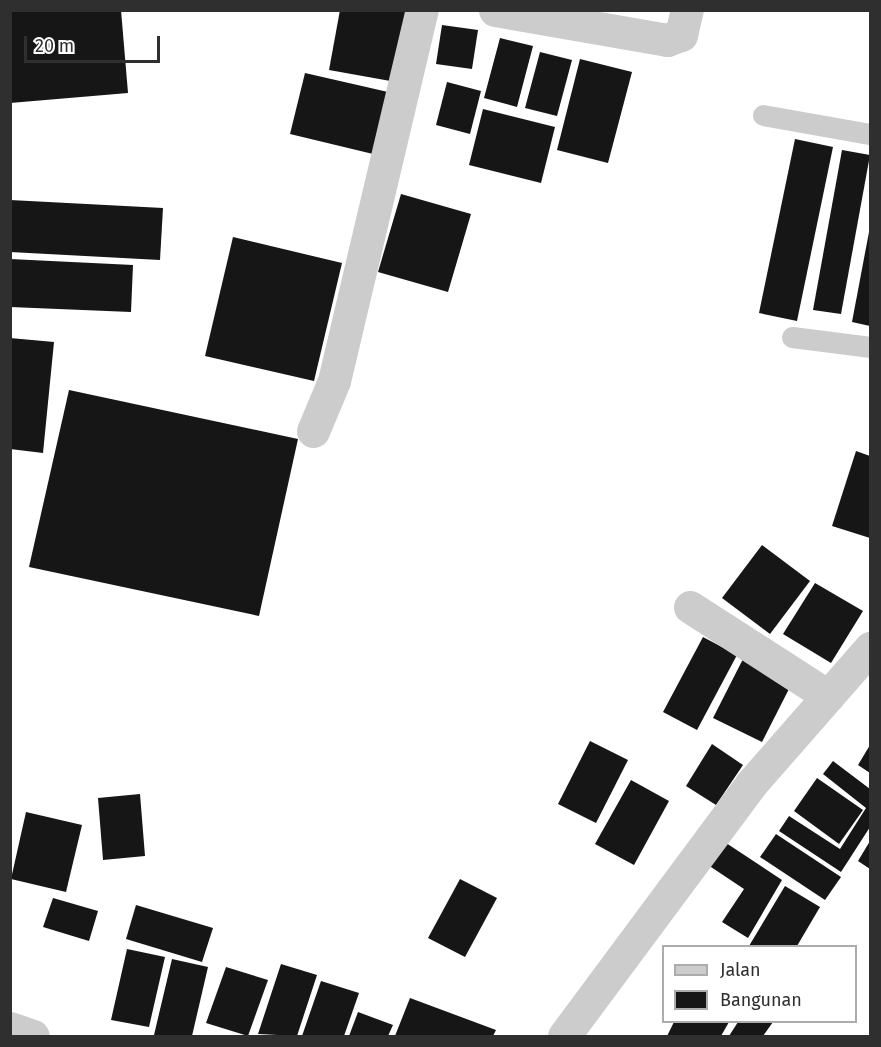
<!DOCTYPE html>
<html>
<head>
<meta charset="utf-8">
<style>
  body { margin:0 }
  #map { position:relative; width:881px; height:1047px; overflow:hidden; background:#fff; font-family:"Fira Sans",sans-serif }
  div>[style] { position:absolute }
  .building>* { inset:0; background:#161616 }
  .service>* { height:21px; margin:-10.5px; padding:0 10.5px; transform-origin:10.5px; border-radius:10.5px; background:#ccc }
  .minor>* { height:33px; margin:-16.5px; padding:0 16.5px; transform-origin:16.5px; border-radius:16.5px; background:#ccc }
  span { translate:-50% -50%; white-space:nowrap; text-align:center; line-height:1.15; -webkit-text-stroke:6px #fff; paint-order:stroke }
  .frame { position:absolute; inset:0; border:12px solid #2f2f2f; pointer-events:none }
  .legend { position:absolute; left:662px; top:945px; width:195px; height:78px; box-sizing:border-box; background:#fff; border:2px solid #acacac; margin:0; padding:8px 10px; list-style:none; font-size:18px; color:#2f2f2f }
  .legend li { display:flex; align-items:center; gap:12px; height:30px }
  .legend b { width:30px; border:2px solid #acacac }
  .scale { position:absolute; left:24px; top:36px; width:136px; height:27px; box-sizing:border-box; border:3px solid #2f2f2f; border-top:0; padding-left:8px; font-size:18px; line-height:21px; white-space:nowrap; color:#2f2f2f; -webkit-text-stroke:4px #fff; paint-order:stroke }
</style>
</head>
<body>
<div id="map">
  <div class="building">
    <i style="clip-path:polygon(10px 10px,121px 10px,128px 93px,10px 103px)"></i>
    <i style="clip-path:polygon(340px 10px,409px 10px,396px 82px,329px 70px)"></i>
    <i style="clip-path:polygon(442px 25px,478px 30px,472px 69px,436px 64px)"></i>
    <i style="clip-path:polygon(500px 38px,533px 46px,517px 107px,484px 98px)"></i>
    <i style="clip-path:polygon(540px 52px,572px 60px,557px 116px,525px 108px)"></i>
    <i style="clip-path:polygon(580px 59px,632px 72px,608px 163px,557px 150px)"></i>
    <i style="clip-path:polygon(305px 73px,388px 92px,373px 154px,290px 134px)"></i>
    <i style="clip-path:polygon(447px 82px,481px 91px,470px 134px,436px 125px)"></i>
    <i style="clip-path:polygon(483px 109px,555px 127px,541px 183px,469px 165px)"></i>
    <i style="clip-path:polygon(795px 139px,833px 147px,797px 321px,759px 313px)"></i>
    <i style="clip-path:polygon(842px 150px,870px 155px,841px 314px,813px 310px)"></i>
    <i style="clip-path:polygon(401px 194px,471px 214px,448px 292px,378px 272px)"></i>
    <i style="clip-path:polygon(10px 200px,163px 208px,160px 260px,10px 252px)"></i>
    <i style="clip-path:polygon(869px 232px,870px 232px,870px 326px,852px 322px)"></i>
    <i style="clip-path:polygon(233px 237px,342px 263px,314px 381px,205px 356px)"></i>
    <i style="clip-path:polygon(10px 259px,133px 265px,131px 312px,10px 307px)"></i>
    <i style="clip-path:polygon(10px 338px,54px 342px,43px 453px,10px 449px)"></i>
    <i style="clip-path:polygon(69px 390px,298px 439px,259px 616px,29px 567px)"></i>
    <i style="clip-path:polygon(856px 451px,870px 456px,870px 538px,832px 526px)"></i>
    <i style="clip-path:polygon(762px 545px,810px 581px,770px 634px,722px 598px)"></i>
    <i style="clip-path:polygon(815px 583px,863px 611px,831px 663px,783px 634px)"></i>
    <i style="clip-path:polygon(703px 637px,737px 655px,697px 730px,663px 712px)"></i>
    <i style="clip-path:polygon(743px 659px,792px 683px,762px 742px,713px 718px)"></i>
    <i style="clip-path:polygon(590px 741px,628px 760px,596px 823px,558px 804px)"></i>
    <i style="clip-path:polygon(712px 744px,743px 765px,716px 805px,686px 786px)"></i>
    <i style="clip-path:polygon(870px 745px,870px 773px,858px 765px)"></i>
    <i style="clip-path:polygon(833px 761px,870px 789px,870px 827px,841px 872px,779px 831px,789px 816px,840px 849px,866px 808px,823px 774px)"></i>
    <i style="clip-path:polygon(817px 778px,863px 810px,839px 844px,794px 811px)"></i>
    <i style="clip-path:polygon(631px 780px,669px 801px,634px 865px,595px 844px)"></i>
    <i style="clip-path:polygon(140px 794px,145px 856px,103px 860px,98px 798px)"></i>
    <i style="clip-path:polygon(26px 812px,82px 825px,66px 892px,11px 879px)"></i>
    <i style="clip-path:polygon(776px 834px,841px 877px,825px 900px,760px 857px)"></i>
    <i style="clip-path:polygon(717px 837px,782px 880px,748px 938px,722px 922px,744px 889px,702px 861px)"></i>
    <i style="clip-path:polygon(870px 841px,870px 869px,858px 861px)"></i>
    <i style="clip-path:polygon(460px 879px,497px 898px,465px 957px,428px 938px)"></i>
    <i style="clip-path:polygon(785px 886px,820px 907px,797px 946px,749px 946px)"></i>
    <i style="clip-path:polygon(53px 898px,98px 911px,89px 941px,43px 927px)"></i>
    <i style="clip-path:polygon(136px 905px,213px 928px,202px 962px,126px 939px)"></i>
    <i style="clip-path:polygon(127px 949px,165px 957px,149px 1027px,111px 1020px)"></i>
    <i style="clip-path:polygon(172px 959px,208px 967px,192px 1036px,154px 1035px)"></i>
    <i style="clip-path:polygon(281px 964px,317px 975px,297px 1036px,258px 1034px)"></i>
    <i style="clip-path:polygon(226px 967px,268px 980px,248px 1036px,206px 1023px)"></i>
    <i style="clip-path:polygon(321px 981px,359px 993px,344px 1036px,302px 1036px)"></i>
    <i style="clip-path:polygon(410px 998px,496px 1030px,493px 1036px,395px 1036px)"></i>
    <i style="clip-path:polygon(358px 1012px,393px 1025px,388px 1036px,349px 1036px)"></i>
    <i style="clip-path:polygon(674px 1022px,729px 1022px,721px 1036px,667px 1036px)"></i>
    <i style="clip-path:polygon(738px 1022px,773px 1022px,763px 1036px,729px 1036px)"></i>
  </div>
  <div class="service">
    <i style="left:763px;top:115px;width:109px;rotate:10.1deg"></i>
    <i style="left:792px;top:337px;width:79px;rotate:7.3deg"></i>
  </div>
  <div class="minor">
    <i style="left:495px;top:10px;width:175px;rotate:9.9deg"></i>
    <i style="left:667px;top:40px;width:15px;rotate:-20deg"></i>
    <i style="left:681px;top:35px;width:26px;rotate:-77deg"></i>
    <i style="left:313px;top:431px;width:54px;rotate:-67.2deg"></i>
    <i style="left:334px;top:381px;width:381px;rotate:-76.7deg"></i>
    <i style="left:690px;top:607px;width:164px;rotate:32.8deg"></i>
    <i style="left:10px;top:1028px;width:24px;rotate:19deg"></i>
    <i style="left:564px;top:1036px;width:314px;rotate:-53.4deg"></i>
    <i style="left:751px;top:784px;width:181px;rotate:-48.8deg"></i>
  </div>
  <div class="frame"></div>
  <ul class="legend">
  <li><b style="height:8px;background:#ccc"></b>Jalan</li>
  <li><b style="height:16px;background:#161616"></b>Bangunan</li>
  </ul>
  <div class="scale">20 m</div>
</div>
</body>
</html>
